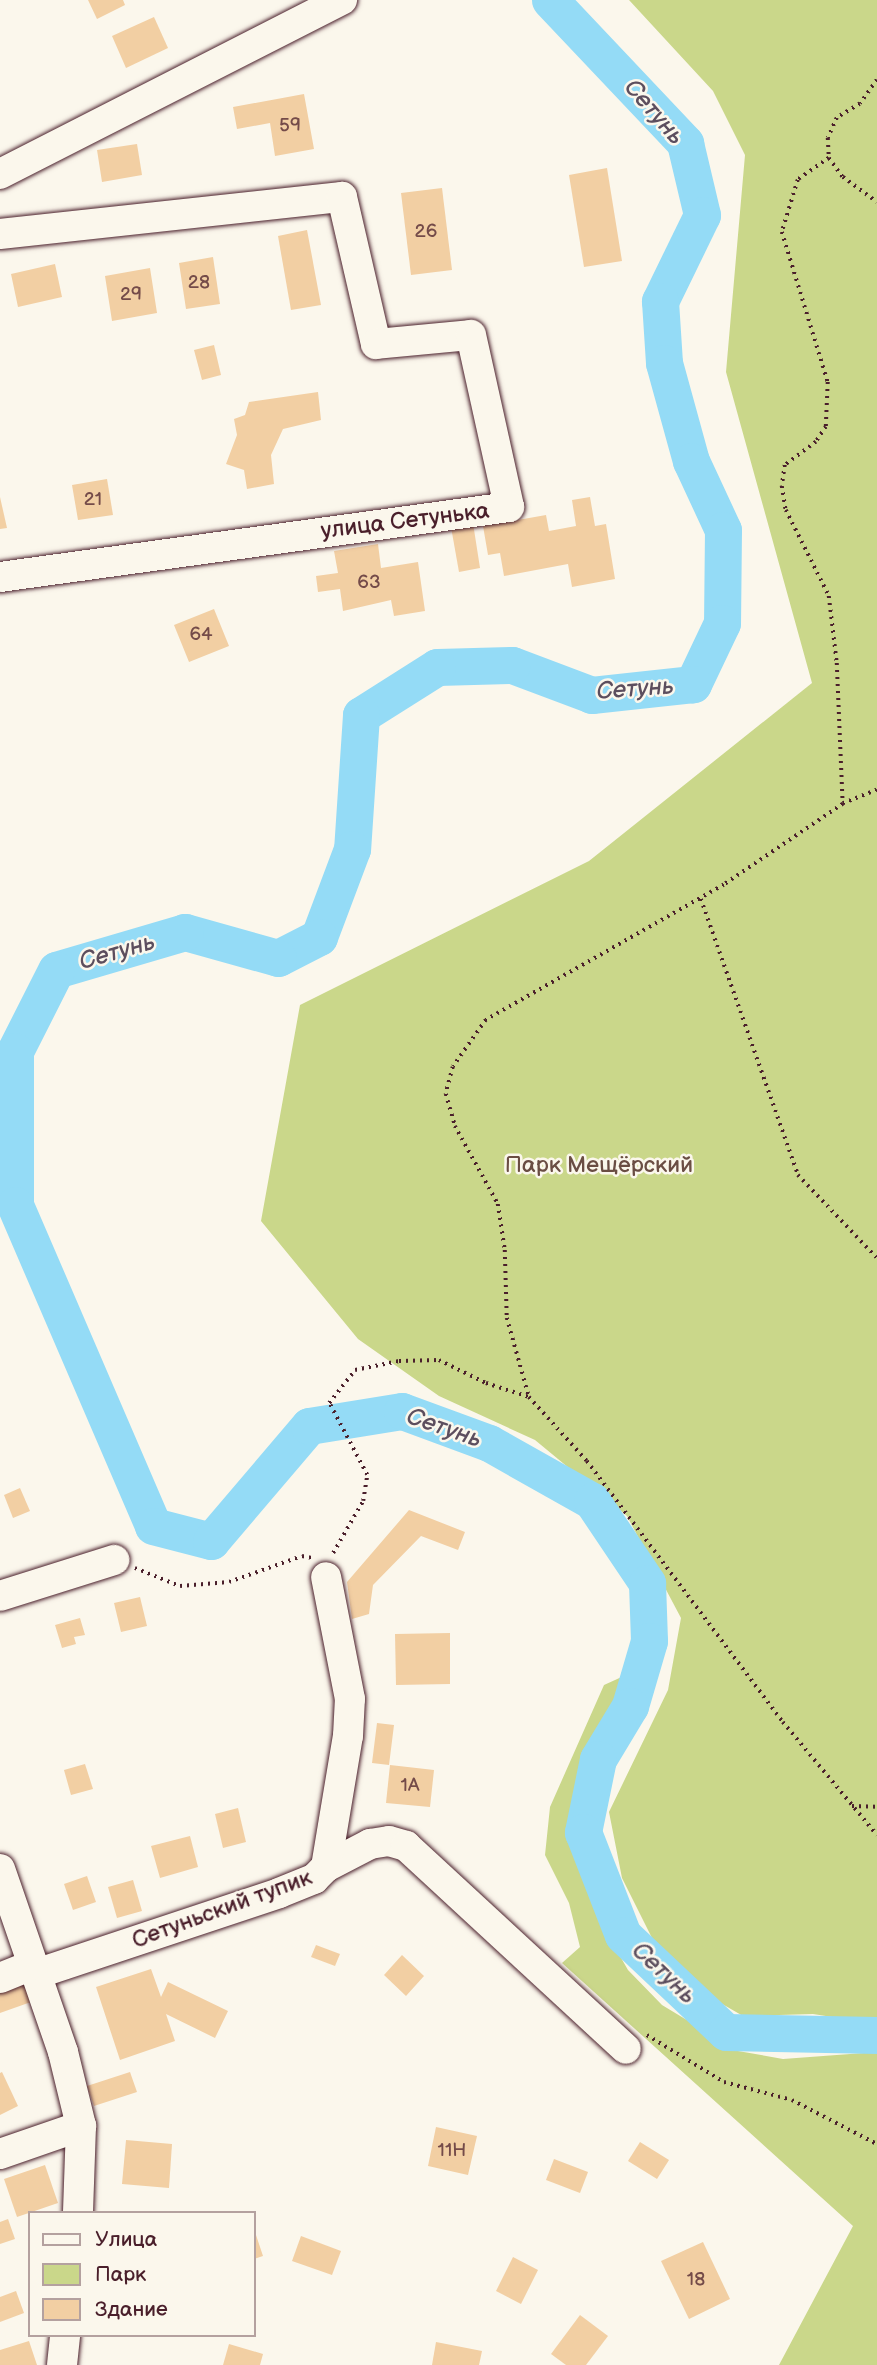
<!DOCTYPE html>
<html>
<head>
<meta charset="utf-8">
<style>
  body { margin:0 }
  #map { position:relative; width:877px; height:2365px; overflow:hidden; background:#fbf7ec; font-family:"Balsamiq Sans",sans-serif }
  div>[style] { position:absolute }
  .green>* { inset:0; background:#cad78a }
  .river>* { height:37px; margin:-18.5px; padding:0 18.5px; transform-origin:18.5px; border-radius:18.5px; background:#94dbf6 }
  .building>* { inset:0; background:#f2cfa3 }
  .path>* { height:3.5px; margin-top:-1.75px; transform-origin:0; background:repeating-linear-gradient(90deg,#4a1f2b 0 2px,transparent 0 7px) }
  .roads { filter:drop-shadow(0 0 2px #4a1f2b) drop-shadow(0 0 2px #4a1f2b) }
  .minor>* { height:30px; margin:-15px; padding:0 15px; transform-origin:15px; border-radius:15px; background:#fbf7ec }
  span { translate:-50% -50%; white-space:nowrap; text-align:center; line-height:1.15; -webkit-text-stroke:5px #fbf7ec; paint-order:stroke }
  .number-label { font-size:19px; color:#744b49 }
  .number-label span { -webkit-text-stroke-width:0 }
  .street-label { font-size:23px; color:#4a1f2b }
  .park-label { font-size:23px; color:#6a4d43 }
  .water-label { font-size:24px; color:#5c4e5e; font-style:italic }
  .legend { position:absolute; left:28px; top:2211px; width:228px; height:126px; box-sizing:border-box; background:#fbf7ec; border:2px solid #b4a19f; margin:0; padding:9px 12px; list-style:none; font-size:21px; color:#4a1f2b }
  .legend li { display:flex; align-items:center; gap:14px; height:35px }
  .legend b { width:35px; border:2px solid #b4a19f }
</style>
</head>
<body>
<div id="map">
  <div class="green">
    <i style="clip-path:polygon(629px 0,877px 0,877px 2024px,813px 2014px,743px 2016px,691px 1986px,654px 1942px,622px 1878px,609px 1812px,668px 1690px,681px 1618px,627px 1516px,535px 1440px,439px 1396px,358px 1339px,261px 1221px,300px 1005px,589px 861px,812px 683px,726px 372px,745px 155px,713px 91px)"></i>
    <i style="clip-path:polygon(626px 1675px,620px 1702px,584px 1788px,576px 1828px,605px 1930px,628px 1970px,662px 2005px,738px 2051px,783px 2059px,877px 2052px,877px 2365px,779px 2365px,853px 2226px,562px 1963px,580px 1947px,569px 1903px,545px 1855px,550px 1807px,604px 1685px)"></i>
  </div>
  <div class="river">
    <i style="left:550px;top:0;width:197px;rotate:46.6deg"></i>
    <i style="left:685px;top:143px;width:74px;rotate:76.7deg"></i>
    <i style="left:702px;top:215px;width:96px;rotate:116deg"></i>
    <i style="left:660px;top:301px;width:62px;rotate:86.3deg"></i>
    <i style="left:664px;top:363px;width:102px;rotate:74.6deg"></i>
    <i style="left:691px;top:461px;width:76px;rotate:65.1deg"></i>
    <i style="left:723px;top:530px;width:93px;rotate:90.6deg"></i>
    <i style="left:722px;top:623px;width:68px;rotate:115.4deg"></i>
    <i style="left:693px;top:684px;width:102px;rotate:173.8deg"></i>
    <i style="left:592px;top:695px;width:85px;rotate:-159.4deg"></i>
    <i style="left:512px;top:665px;width:75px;rotate:178.5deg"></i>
    <i style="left:437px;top:667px;width:90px;rotate:147.7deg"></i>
    <i style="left:361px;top:715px;width:134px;rotate:93.8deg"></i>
    <i style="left:352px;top:849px;width:94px;rotate:110.6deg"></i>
    <i style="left:319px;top:937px;width:46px;rotate:152.9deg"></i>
    <i style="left:278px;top:958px;width:97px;rotate:-164.4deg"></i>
    <i style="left:185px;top:932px;width:134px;rotate:163.6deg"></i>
    <i style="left:56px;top:970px;width:91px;rotate:116.8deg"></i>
    <i style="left:15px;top:1051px;width:154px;rotate:90deg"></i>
    <i style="left:15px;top:1205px;width:349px;rotate:66.7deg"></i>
    <i style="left:153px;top:1526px;width:60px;rotate:14.5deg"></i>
    <i style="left:211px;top:1541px;width:151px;rotate:-49.6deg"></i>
    <i style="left:309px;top:1426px;width:94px;rotate:-9.2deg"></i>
    <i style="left:402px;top:1411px;width:93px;rotate:20.2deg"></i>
    <i style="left:489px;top:1443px;width:118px;rotate:29.4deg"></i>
    <i style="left:592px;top:1501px;width:99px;rotate:56.1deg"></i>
    <i style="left:647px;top:1583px;width:58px;rotate:88deg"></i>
    <i style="left:649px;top:1641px;width:68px;rotate:106.3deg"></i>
    <i style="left:630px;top:1706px;width:62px;rotate:121.1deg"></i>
    <i style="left:598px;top:1759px;width:75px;rotate:101.6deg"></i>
    <i style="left:583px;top:1832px;width:110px;rotate:68.8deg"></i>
    <i style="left:623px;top:1935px;width:141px;rotate:43.3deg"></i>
    <i style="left:726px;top:2032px;width:151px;rotate:1.1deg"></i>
  </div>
  <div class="building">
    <i style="clip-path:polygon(88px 0,123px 0,125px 5px,97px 19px)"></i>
    <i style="clip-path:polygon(154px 17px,168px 48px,126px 68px,112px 36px)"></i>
    <i style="clip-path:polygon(304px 94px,314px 149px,275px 156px,270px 123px,237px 129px,233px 107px)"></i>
    <i style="clip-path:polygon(137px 144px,142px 175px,102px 182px,97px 150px)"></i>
    <i style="clip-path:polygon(607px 168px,622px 261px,584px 267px,569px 175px)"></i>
    <i style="clip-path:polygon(442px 188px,452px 270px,411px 275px,401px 193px)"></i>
    <i style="clip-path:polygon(307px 230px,321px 305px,291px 310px,278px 236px)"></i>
    <i style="clip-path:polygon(213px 257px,220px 304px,186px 309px,179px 263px)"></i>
    <i style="clip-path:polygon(55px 264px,62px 297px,18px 307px,11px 274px)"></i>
    <i style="clip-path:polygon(150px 268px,157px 313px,112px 321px,105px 276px)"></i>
    <i style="clip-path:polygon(214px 345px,221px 375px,202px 380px,194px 350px)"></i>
    <i style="clip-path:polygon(318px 392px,321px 420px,283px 429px,271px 455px,274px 484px,247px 489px,244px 470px,226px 464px,237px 435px,234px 419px,245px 415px,249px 402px)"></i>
    <i style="clip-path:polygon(107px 479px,113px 515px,78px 520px,72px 485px)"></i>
    <i style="clip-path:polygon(0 497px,7px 528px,0 529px)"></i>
    <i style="clip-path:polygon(590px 497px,595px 526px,606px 524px,615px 579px,572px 587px,568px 564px,504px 576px,500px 553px,488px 555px,483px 526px,546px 515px,549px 531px,576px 526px,572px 500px)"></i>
    <i style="clip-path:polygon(473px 523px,480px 568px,459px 572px,451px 527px)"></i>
    <i style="clip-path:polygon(378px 544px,381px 568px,418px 562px,425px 611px,394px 616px,391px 600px,343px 611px,340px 589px,318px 592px,316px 576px,338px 573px,334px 551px)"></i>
    <i style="clip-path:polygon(214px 609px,229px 646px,189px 662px,174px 625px)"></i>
    <i style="clip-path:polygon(20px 1488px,30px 1511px,13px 1518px,4px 1495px)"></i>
    <i style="clip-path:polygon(409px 1510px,465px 1532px,458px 1550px,421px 1536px,373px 1585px,369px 1614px,352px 1619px,347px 1582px)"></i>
    <i style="clip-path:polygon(140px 1597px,147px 1626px,121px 1632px,114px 1603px)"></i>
    <i style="clip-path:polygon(80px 1618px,85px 1635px,74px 1637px,76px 1644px,62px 1648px,55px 1625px)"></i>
    <i style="clip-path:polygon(450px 1633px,450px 1684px,396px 1685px,395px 1634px)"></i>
    <i style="clip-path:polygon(377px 1723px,394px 1725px,389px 1765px,372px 1763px)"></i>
    <i style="clip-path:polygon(85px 1764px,93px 1789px,71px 1795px,64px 1770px)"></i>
    <i style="clip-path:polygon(390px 1765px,434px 1770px,430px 1807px,386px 1803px)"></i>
    <i style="clip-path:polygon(238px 1808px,246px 1842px,223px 1848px,215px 1814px)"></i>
    <i style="clip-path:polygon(190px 1836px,198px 1867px,160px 1878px,151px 1846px)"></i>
    <i style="clip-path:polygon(87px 1876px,96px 1902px,73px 1910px,64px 1884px)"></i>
    <i style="clip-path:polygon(133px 1880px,142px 1911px,117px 1918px,108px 1887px)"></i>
    <i style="clip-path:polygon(316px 1945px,340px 1954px,335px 1966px,311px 1957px)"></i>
    <i style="clip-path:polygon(402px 1955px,424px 1976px,406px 1996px,384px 1975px)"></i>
    <i style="clip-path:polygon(151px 1969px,161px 1997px,168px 1982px,228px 2011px,215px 2038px,166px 2014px,175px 2041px,120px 2060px,96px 1987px)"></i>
    <i style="clip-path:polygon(24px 1983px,31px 2002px,0 2013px,0 1991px)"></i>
    <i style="clip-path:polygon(2px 2072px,18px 2106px,0 2115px,0 2073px)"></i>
    <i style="clip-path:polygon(130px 2072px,137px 2092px,94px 2106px,87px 2086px)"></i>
    <i style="clip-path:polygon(436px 2127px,477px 2136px,468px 2175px,428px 2166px)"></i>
    <i style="clip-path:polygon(126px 2140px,172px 2144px,169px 2188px,122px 2184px)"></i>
    <i style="clip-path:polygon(640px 2142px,669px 2160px,657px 2179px,628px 2161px)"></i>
    <i style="clip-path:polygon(554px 2159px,588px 2172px,580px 2193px,546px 2180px)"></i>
    <i style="clip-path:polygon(45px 2165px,58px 2203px,17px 2217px,4px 2179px)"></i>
    <i style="clip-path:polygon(8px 2219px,15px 2239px,0 2244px,0 2222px)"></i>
    <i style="clip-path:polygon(254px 2229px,263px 2256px,254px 2259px)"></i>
    <i style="clip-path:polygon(301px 2236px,341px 2251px,332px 2275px,292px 2261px)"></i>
    <i style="clip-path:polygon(703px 2242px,730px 2299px,689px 2319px,661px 2261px)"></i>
    <i style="clip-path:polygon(513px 2257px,538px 2270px,521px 2304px,496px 2291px)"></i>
    <i style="clip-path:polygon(16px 2291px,24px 2313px,0 2322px,0 2297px)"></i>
    <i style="clip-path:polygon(580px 2315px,608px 2336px,586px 2365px,566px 2365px,551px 2354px)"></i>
    <i style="clip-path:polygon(29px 2341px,37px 2365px,0 2365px,0 2350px)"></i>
    <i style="clip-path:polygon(436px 2342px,482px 2351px,479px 2365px,432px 2365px)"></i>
    <i style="clip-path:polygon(229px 2344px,263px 2354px,260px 2365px,223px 2365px)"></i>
  </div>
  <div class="path">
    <i style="left:877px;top:80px;width:29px;rotate:125deg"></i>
    <i style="left:860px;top:104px;width:27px;rotate:149deg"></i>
    <i style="left:837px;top:118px;width:22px;rotate:114deg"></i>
    <i style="left:828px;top:138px;width:20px;rotate:87deg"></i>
    <i style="left:829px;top:158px;width:24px;rotate:54deg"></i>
    <i style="left:843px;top:177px;width:42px;rotate:36.3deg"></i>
    <i style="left:829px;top:158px;width:38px;rotate:145deg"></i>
    <i style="left:798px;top:180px;width:54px;rotate:107.1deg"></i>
    <i style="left:782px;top:232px;width:157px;rotate:73deg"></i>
    <i style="left:828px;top:382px;width:45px;rotate:92.5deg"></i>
    <i style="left:826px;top:427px;width:18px;rotate:124deg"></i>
    <i style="left:816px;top:442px;width:39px;rotate:143deg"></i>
    <i style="left:785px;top:465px;width:21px;rotate:98deg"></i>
    <i style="left:782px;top:486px;width:24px;rotate:81deg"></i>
    <i style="left:786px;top:510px;width:96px;rotate:63.4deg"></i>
    <i style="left:829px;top:596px;width:67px;rotate:83.2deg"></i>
    <i style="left:837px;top:663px;width:141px;rotate:87.6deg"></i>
    <i style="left:877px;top:790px;width:37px;rotate:158deg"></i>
    <i style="left:843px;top:804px;width:144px;rotate:145.8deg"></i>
    <i style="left:724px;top:885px;width:274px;rotate:150.4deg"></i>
    <i style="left:486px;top:1020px;width:57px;rotate:125.1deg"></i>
    <i style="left:453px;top:1067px;width:28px;rotate:105deg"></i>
    <i style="left:446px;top:1094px;width:33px;rotate:74deg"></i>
    <i style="left:455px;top:1126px;width:89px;rotate:61.1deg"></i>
    <i style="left:498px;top:1204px;width:47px;rotate:81.3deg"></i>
    <i style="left:505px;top:1250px;width:68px;rotate:88.3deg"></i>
    <i style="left:507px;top:1318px;width:82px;rotate:74.4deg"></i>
    <i style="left:529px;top:1397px;width:86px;rotate:47.8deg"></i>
    <i style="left:587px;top:1461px;width:326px;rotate:53.1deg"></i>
    <i style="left:783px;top:1722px;width:147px;rotate:50.2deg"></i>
    <i style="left:701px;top:899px;width:293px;rotate:70.6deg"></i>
    <i style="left:798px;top:1175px;width:115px;rotate:46.4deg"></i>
    <i style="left:333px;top:1553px;width:60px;rotate:-60deg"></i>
    <i style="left:363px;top:1501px;width:26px;rotate:-81deg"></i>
    <i style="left:367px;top:1475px;width:81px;rotate:-117.8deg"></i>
    <i style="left:329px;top:1403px;width:42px;rotate:-51.8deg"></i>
    <i style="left:355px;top:1370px;width:45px;rotate:-11.6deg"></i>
    <i style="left:399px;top:1361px;width:40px;rotate:-1.4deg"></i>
    <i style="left:439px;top:1360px;width:52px;rotate:26.1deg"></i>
    <i style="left:486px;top:1383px;width:45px;rotate:18deg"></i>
    <i style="left:135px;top:1568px;width:48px;rotate:21.8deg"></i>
    <i style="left:180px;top:1586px;width:49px;rotate:-4.7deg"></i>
    <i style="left:229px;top:1582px;width:77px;rotate:-19.6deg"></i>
    <i style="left:302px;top:1556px;width:10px;rotate:11deg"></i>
    <i style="left:852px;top:1806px;width:25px;rotate:2deg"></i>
    <i style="left:647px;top:2035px;width:90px;rotate:31.4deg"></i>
    <i style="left:724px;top:2082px;width:70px;rotate:14.8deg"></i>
    <i style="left:792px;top:2100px;width:96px;rotate:27.4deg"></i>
  </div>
  <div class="roads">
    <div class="minor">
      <i style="left:0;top:174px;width:384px;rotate:-27deg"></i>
      <i style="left:0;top:234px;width:344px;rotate:-6.2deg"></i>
      <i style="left:342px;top:197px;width:151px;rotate:77deg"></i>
      <i style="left:376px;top:344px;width:95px;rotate:-5.4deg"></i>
      <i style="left:471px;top:335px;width:176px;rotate:77.5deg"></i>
      <i style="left:509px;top:507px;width:514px;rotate:172.17deg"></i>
      <i style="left:0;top:1596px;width:120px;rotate:-17.5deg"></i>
      <i style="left:326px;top:1867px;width:50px;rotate:-27.6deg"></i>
      <i style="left:370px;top:1844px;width:19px;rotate:-9deg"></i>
      <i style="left:389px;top:1841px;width:18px;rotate:16deg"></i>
      <i style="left:406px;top:1846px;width:299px;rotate:42.7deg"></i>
      <i style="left:0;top:1869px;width:194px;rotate:71deg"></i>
      <i style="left:63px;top:2052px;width:76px;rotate:76.3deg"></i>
      <i style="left:81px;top:2126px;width:87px;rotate:92deg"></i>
      <i style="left:36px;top:1974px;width:256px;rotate:-18.4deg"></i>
      <i style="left:279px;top:1893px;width:38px;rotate:-22deg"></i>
      <i style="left:314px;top:1879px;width:17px;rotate:-45deg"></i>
      <i style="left:326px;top:1867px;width:133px;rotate:-80.5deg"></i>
      <i style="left:348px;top:1736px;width:37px;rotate:-87deg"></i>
      <i style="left:350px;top:1699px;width:124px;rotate:-101.1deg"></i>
      <i style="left:0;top:1978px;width:35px;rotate:-22deg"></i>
      <i style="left:0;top:2154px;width:86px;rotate:-19.1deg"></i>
      <i style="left:62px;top:2365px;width:30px;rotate:-84deg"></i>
    </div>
  </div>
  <div class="number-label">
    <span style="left:290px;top:126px">59</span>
    <span style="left:426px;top:232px">26</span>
    <span style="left:199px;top:283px">28</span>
    <span style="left:131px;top:295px">29</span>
    <span style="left:93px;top:500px">21</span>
    <span style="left:369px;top:583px">63</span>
    <span style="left:201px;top:635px">64</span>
    <span style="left:410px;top:1786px">1А</span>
    <span style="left:452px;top:2151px">11Н</span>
    <span style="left:696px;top:2280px">18</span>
  </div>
  <div class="street-label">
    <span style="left:405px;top:521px;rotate:-7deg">улица Сетунька</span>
    <span style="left:222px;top:1909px;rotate:-20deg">Сетуньский тупик</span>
  </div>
  <div class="park-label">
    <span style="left:599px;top:1165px">Парк Мещёрский</span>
  </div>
  <div class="water-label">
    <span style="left:654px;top:112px;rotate:49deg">Сетунь</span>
    <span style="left:635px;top:689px;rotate:-4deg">Сетунь</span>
    <span style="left:117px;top:952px;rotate:-16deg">Сетунь</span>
    <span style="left:444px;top:1428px;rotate:19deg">Сетунь</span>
    <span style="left:664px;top:1973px;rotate:44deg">Сетунь</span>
  </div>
  <ul class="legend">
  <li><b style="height:9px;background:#fbf7ec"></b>Улица</li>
  <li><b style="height:19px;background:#cad78a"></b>Парк</li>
  <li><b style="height:19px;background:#f2cfa3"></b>Здание</li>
  </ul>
</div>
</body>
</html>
